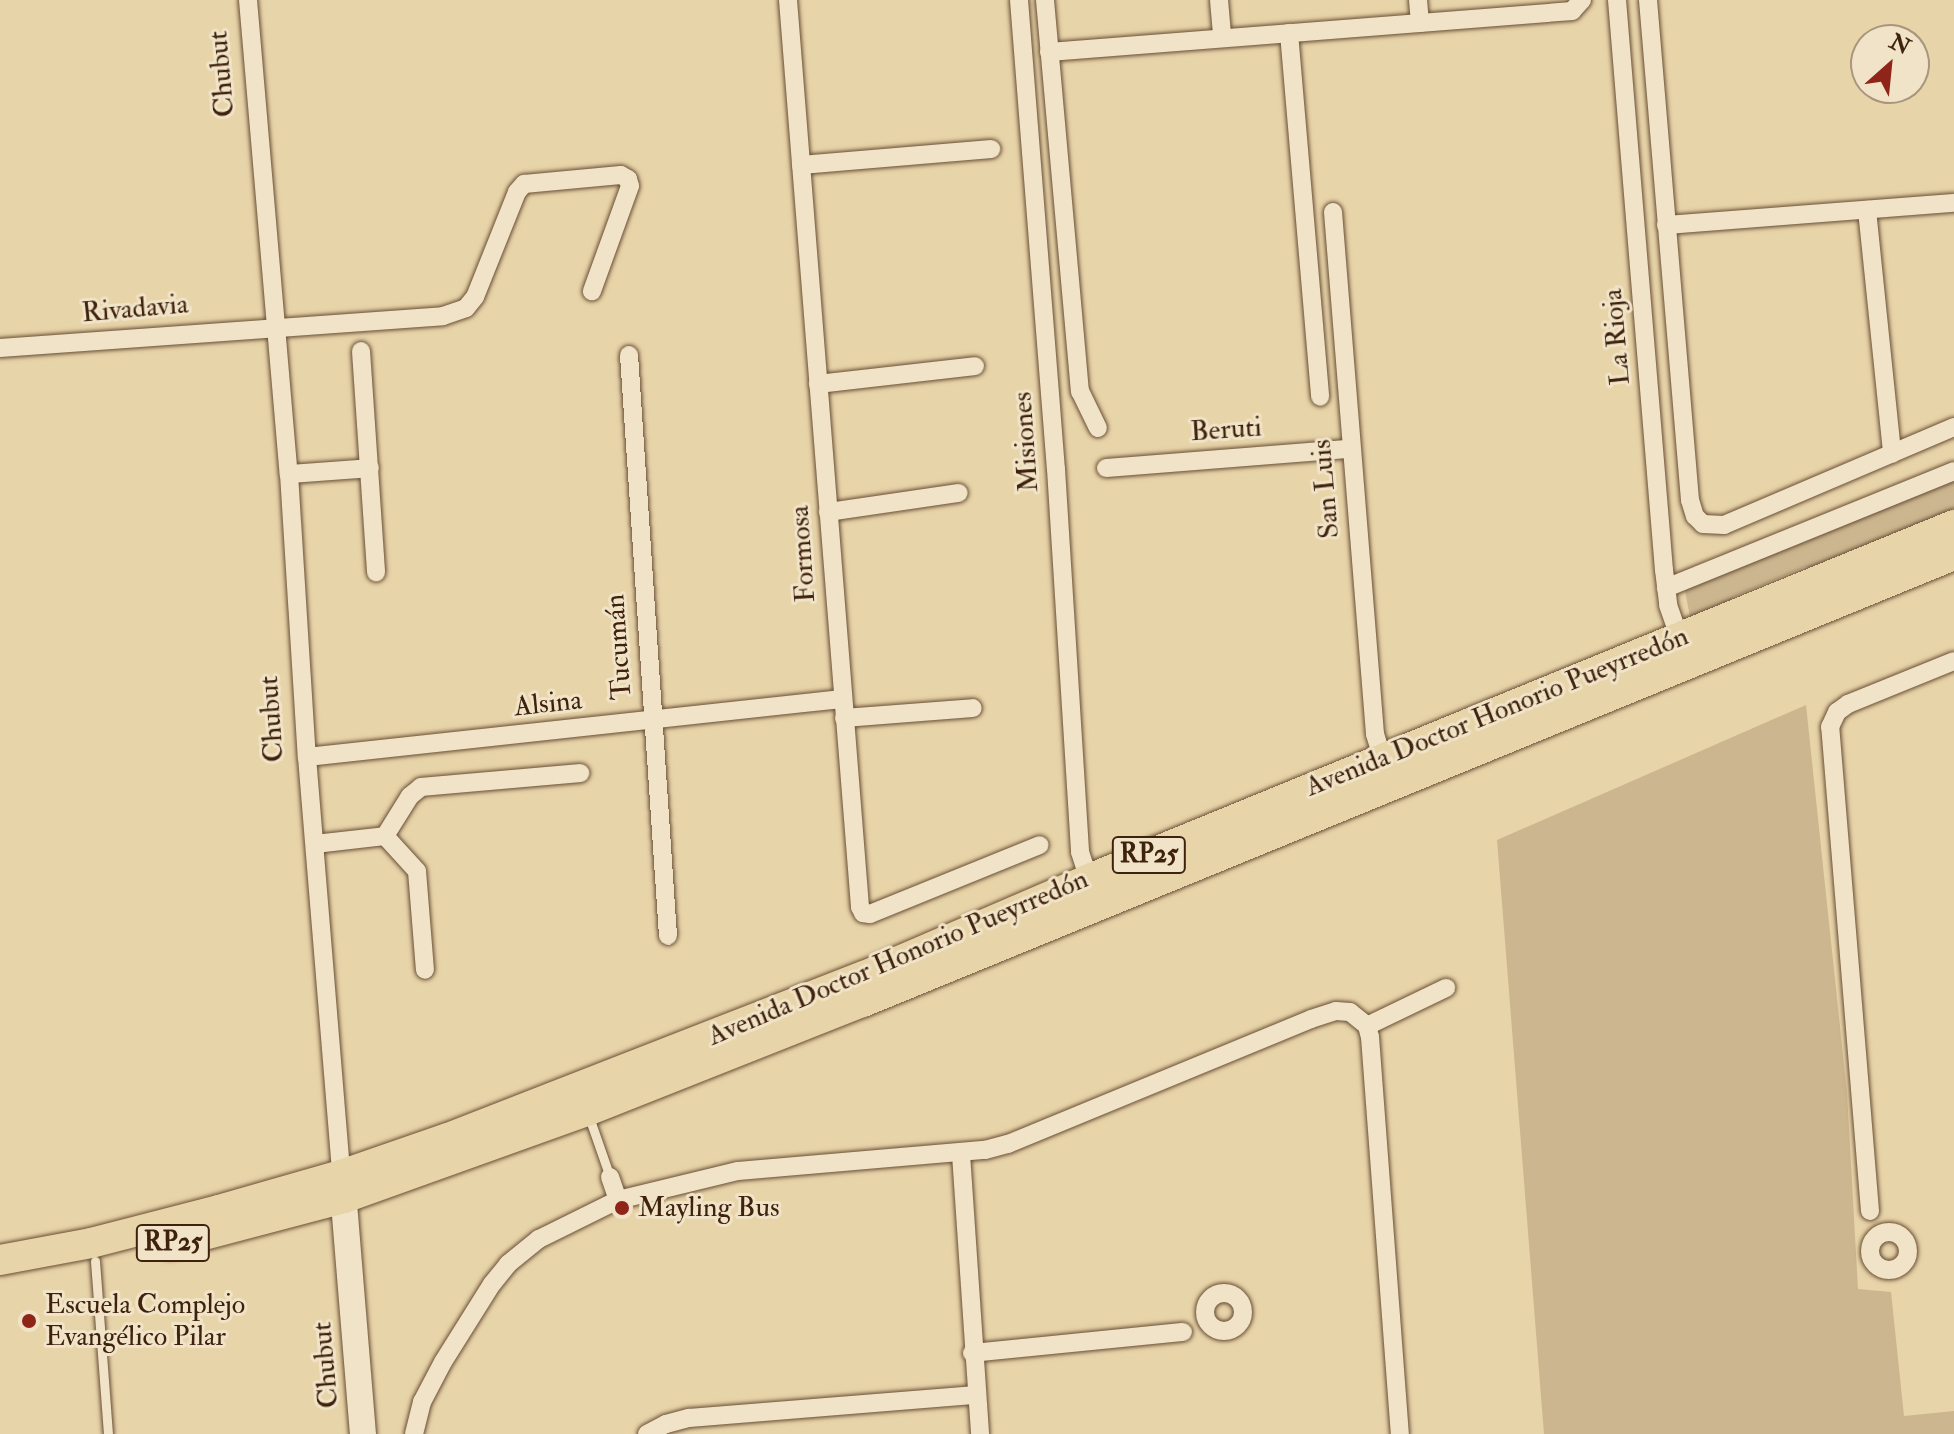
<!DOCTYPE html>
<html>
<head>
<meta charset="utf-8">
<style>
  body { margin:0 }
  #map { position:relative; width:1954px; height:1434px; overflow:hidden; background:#e8d4a9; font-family:"IM FELL Double Pica",serif }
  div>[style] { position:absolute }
  .green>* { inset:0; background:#cbb68f }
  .roads { filter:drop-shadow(0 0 2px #694e35) drop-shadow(0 0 2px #694e35) }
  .lane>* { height:9px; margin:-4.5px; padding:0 4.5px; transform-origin:4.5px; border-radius:4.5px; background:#f0e3c7 }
  .street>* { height:18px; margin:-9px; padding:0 9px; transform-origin:9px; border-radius:9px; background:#f0e3c7 }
  .street>.ring { margin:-9px; padding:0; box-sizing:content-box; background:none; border:18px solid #f0e3c7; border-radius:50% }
  .secondary>* { height:26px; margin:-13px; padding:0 13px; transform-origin:13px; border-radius:13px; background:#f0e3c7 }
  .primary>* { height:30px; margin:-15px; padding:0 15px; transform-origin:15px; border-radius:15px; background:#e8d4a9 }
  .dots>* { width:22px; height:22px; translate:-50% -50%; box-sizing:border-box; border:4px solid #f0e3c7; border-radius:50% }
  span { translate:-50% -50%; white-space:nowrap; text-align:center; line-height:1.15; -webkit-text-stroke:6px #f0e3c7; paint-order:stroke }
  .shield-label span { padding:2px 6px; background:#f0e3c7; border:2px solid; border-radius:6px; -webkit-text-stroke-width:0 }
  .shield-label { font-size:26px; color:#3f220e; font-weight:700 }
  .street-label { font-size:28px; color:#3f220e }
  .poi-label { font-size:28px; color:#3f220e }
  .left { translate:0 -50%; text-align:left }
  .north { position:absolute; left:1850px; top:24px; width:80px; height:80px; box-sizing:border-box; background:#f0e3c7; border:2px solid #a9967d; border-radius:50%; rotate:27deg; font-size:22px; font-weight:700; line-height:32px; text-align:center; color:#3f220e }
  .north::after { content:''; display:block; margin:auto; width:28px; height:36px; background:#8f2418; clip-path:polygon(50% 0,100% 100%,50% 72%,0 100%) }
</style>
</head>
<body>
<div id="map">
  <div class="green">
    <i style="clip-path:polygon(1954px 478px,1954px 515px,1821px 569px,1805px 567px,1733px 597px,1725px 610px,1691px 623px,1685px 590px)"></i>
    <i style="clip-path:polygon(1806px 705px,1847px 1093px,1858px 1289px,1891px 1292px,1904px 1416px,1954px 1411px,1954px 1434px,1544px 1434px,1497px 840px)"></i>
  </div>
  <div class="roads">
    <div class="lane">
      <i style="left:588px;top:1114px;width:67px;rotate:70.8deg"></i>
      <i style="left:95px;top:1261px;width:173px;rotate:85.7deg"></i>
    </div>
    <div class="street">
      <i style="left:248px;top:0;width:476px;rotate:85.1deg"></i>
      <i style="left:289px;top:474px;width:284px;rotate:86.4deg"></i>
      <i style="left:307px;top:757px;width:419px;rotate:85.3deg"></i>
      <i style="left:788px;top:0;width:910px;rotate:85.46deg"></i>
      <i style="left:860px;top:907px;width:7px;rotate:63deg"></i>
      <i style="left:863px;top:913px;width:7px;rotate:8deg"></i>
      <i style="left:870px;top:914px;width:183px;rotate:-22.1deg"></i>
      <i style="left:1019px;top:0;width:470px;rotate:85.5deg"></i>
      <i style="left:1056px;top:469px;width:384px;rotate:86.4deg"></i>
      <i style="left:1080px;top:852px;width:28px;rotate:72deg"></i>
      <i style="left:1045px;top:0;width:393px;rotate:84.9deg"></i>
      <i style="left:1080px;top:391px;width:41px;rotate:64.1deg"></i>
      <i style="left:1219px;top:0;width:38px;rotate:85deg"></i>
      <i style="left:1418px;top:0;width:23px;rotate:85deg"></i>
      <i style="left:1617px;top:0;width:572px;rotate:85.29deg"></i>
      <i style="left:1664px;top:570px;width:35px;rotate:83deg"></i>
      <i style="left:1668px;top:605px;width:42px;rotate:70.7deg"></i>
      <i style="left:1648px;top:0;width:502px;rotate:85.2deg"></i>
      <i style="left:1690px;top:500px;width:17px;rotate:73deg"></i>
      <i style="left:1695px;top:516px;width:11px;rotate:45deg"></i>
      <i style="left:1703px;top:524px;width:21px;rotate:3deg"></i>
      <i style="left:1724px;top:525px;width:250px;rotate:-23.1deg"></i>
      <i style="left:1289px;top:33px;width:365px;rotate:85.1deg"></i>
      <i style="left:1049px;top:52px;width:525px;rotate:-4.48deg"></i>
      <i style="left:1572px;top:11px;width:15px;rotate:-48deg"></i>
      <i style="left:801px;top:165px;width:191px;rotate:-4.8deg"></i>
      <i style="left:1867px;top:210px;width:245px;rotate:84.1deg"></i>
      <i style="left:1333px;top:212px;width:524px;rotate:85.4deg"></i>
      <i style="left:1375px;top:734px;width:27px;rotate:73deg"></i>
      <i style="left:1666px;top:225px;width:289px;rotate:-4.4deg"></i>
      <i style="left:0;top:348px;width:444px;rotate:-4.1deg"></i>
      <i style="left:443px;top:316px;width:24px;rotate:-19deg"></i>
      <i style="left:466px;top:308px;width:14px;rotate:-51deg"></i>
      <i style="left:475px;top:297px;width:113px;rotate:-68.2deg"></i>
      <i style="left:517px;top:192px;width:11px;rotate:-49deg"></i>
      <i style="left:524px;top:184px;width:97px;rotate:-5.3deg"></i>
      <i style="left:621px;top:175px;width:8px;rotate:30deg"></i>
      <i style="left:628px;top:179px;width:7px;rotate:74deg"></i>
      <i style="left:630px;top:186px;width:112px;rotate:109.9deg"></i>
      <i style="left:361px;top:351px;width:222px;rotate:86.1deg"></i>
      <i style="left:629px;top:355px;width:582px;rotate:86.16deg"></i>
      <i style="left:818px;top:384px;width:158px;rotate:-6.5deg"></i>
      <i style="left:1106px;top:468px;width:245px;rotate:-4.5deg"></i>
      <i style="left:289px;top:474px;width:81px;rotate:-4.2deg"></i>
      <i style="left:828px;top:512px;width:132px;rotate:-8.3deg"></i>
      <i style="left:1666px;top:588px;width:311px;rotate:-22.1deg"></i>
      <i style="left:844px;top:718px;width:129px;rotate:-4.4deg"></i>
      <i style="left:307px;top:757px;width:538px;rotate:-6.19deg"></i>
      <i style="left:385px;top:836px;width:47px;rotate:47.6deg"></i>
      <i style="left:417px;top:871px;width:99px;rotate:85.4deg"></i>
      <i style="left:315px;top:844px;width:70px;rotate:-6.5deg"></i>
      <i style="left:385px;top:836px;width:47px;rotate:-58deg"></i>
      <i style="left:410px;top:796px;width:14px;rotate:-39deg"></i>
      <i style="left:421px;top:787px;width:160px;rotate:-5deg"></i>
      <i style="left:1367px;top:1026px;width:88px;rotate:-25.7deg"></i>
      <i style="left:961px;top:1154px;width:281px;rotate:86.1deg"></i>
      <i style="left:610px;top:1177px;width:24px;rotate:71deg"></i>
      <i style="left:618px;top:1200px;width:123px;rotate:-13.6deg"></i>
      <i style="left:738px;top:1171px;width:248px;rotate:-4.9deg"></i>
      <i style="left:985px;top:1150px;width:24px;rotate:-15deg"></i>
      <i style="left:1008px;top:1144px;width:328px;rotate:-22.4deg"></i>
      <i style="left:1311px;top:1019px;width:26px;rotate:-18deg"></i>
      <i style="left:1336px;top:1011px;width:14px;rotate:4deg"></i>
      <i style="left:1350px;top:1012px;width:22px;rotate:39deg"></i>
      <i style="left:1367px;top:1026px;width:11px;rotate:75deg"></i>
      <i style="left:1370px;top:1037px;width:398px;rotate:85.7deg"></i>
      <i style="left:1870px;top:1211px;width:486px;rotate:-94.7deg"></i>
      <i style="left:1830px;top:727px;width:17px;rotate:-65deg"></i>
      <i style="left:1837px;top:712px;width:14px;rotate:-36deg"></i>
      <i style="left:1848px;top:704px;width:114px;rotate:-22.1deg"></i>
      <i class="ring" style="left:1870px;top:1232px;width:20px;height:20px"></i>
      <i class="ring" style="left:1205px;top:1293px;width:20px;height:20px"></i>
      <i style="left:972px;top:1353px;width:212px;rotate:-5.7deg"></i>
      <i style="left:414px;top:1434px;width:33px;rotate:-76deg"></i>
      <i style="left:422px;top:1402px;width:45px;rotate:-62.3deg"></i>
      <i style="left:443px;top:1362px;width:92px;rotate:-57.9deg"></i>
      <i style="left:492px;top:1284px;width:26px;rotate:-51deg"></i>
      <i style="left:508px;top:1264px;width:40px;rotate:-39deg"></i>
      <i style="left:539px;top:1239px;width:88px;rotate:-26.3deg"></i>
      <i style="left:647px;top:1434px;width:21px;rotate:-28deg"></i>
      <i style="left:666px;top:1424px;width:24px;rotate:-15deg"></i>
      <i style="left:689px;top:1418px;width:288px;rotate:-4.6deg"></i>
    </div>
    <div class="secondary">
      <i style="left:342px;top:1179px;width:256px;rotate:85.3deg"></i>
    </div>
    <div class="primary">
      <i style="left:170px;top:1244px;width:180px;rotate:-14.8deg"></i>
      <i style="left:344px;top:1198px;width:258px;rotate:-19.7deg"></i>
      <i style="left:587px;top:1111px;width:297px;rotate:-21.6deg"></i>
      <i style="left:863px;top:1002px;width:1179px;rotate:-22.28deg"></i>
      <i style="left:0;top:1260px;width:93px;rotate:-10.6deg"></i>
      <i style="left:91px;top:1243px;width:132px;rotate:-14.5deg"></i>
      <i style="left:219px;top:1210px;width:127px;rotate:-16deg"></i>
      <i style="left:341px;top:1175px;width:113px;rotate:-19.1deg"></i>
      <i style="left:448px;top:1138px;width:446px;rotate:-21.3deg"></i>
      <i style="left:864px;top:976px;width:245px;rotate:-23.3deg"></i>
      <i style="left:1089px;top:879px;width:935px;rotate:-22.26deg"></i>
    </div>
  </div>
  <div class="dots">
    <i style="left:622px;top:1208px;background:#8f2418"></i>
    <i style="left:29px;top:1321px;background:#8f2418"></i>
  </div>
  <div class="shield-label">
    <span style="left:1149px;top:855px">RP25</span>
    <span style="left:173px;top:1243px">RP25</span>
  </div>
  <div class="street-label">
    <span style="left:222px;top:74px;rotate:-95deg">Chubut</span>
    <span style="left:135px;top:309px;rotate:-5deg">Rivadavia</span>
    <span style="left:1617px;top:337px;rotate:-95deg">La Rioja</span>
    <span style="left:1226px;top:430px;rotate:-4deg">Beruti</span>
    <span style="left:1026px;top:442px;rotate:-94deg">Misiones</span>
    <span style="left:1326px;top:489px;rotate:-95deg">San Luis</span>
    <span style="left:803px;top:554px;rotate:-94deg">Formosa</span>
    <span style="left:619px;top:647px;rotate:-94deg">Tucumán</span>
    <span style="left:548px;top:704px;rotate:-6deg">Alsina</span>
    <span style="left:1497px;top:712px;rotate:-22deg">Avenida Doctor Honorio Pueyrredón</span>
    <span style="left:272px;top:719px;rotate:-94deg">Chubut</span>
    <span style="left:898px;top:958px;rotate:-23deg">Avenida Doctor Honorio Pueyrredón</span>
    <span style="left:326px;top:1365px;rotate:-95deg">Chubut</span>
  </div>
  <div class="poi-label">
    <span class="left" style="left:638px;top:1208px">Mayling Bus</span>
    <span class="left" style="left:45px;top:1321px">Escuela Complejo<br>Evangélico Pilar</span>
  </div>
  <div class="north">N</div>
</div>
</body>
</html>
